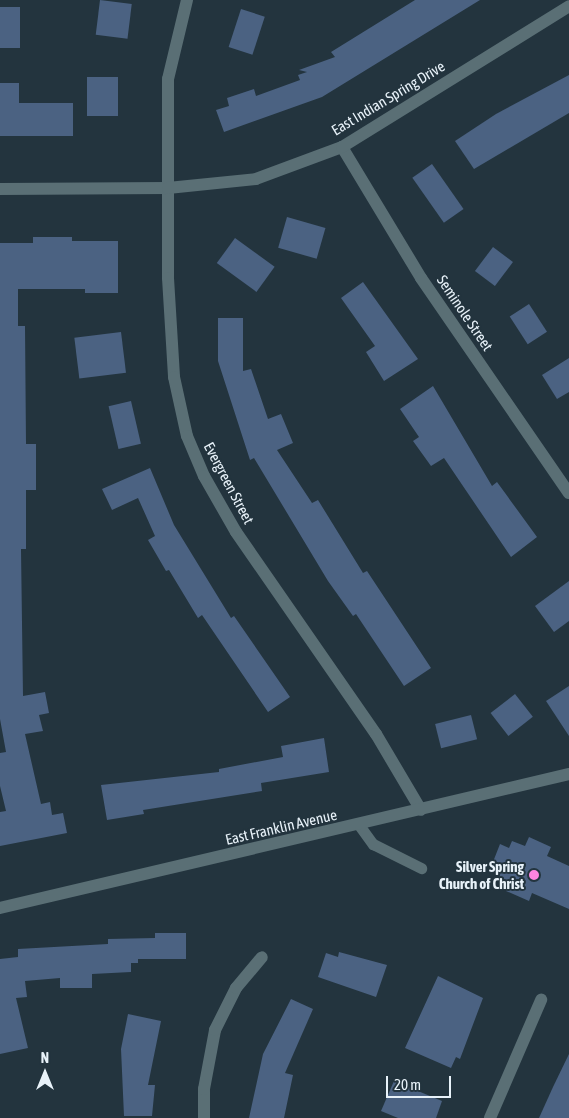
<!DOCTYPE html>
<html>
<head>
<meta charset="utf-8">
<style>
	body { margin:0 }
	#map { position:relative; width:569px; height:1118px; overflow:hidden; background:#23343e; font-family:"Asap Condensed",sans-serif }
	div>[style] { position:absolute }
	[style*='--x'] { left:calc(var(--x)*1px); top:calc(var(--y)*1px); width:calc(var(--w)*1px); rotate:calc(var(--a)*1deg) }
	.building>* { inset:0; background:#4b6282; transform-origin:0 0 }
	.service>* { height:11px; margin:-5.5px; padding:0 5.5px; transform-origin:5.5px; border-radius:5.5px; background:#5a6f75 }
	.minor>* { height:12px; margin:-6px; padding:0 6px; transform-origin:6px; border-radius:6px; background:#5a6f75 }
	.tertiary>* { height:12px; margin:-6px; padding:0 6px; transform-origin:6px; border-radius:6px; background:#5a6f75 }
	.dots>* { width:14px; height:14px; translate:-50% -50%; box-sizing:border-box; border:2px solid #23343e; border-radius:50% }
	span { translate:-50% -50%; white-space:nowrap; text-align:center; line-height:1.15; -webkit-text-stroke:4px #23343e; paint-order:stroke }
	.street-label { font-size:15px; color:#e8f2f9 }
	.poi-label { font-size:15px; color:#e8f2f9; font-weight:700 }
	.right { translate:-100% -50%; text-align:right }
	.north { position:absolute; left:20px; top:1048px; width:50px; height:50px; -webkit-text-stroke:4px #23343e; paint-order:stroke; rotate:0deg; font-size:14px; font-weight:700; line-height:20px; text-align:center; color:#e8f2f9 }
	.north::after { content:''; display:block; margin:auto; width:18px; height:22px; background:#e8f2f9; clip-path:polygon(50% 0,100% 100%,50% 72%,0 100%) }
	.scale { position:absolute; left:386px; top:1076px; width:65px; height:22px; box-sizing:border-box; border:2px solid #e8f2f9; border-top:0; padding-left:6px; font-size:15px; line-height:18px; white-space:nowrap; color:#e8f2f9; -webkit-text-stroke:4px #23343e; paint-order:stroke }
</style>
</head>
<body>
<div id="map">
	<div class="building">
		<i style="left:100px;top:0;width:32px;height:35px;rotate:7deg"></i>
		<i style="clip-path:polygon(415px 0,480px 0,322px 97px,224px 132px,216px 110px,229px 106px,227px 98px,254px 89px,256px 96px,300px 80px,298px 75px,307px 72px,299px 70px,335px 57px,331px 52px)"></i>
		<i style="left:0;top:7px;width:20px;height:41px"></i>
		<i style="left:241px;top:9px;width:25px;height:40px;rotate:18deg"></i>
		<i style="clip-path:polygon(569px 75px,569px 113px,474px 169px,455px 141px,496px 114px)"></i>
		<i style="left:87px;top:77px;width:31px;height:39px"></i>
		<i style="clip-path:polygon(0 83px,19px 83px,19px 103px,73px 103px,73px 136px,0 136px)"></i>
		<i style="left:432px;top:164px;width:55px;height:24px;rotate:55deg"></i>
		<i style="left:287px;top:217px;width:40px;height:32px;rotate:16deg"></i>
		<i style="clip-path:polygon(33px 237px,72px 237px,72px 241px,118px 241px,118px 293px,85px 293px,85px 289px,18px 289px,18px 326px,25px 326px,26px 444px,36px 444px,36px 490px,26px 490px,26px 549px,21px 549px,23px 696px,45px 692px,49px 713px,39px 715px,43px 731px,25px 734px,41px 804px,50px 802px,52px 815px,63px 813px,67px 833px,0 846px,0 812px,6px 811px,0 786px,0 753px,6px 752px,0 719px,0 243px,33px 243px)"></i>
		<i style="left:235px;top:238px;width:49px;height:31px;rotate:36deg"></i>
		<i style="left:493px;top:247px;width:25px;height:30px;rotate:37deg"></i>
		<i style="clip-path:polygon(363px 282px,418px 359px,384px 381px,366px 352px,375px 346px,341px 298px)"></i>
		<i style="left:529px;top:304px;width:33px;height:23px;rotate:57deg"></i>
		<i style="clip-path:polygon(218px 318px,243px 318px,243px 371px,251px 369px,268px 419px,281px 414px,293px 443px,277px 450px,312px 503px,318px 500px,363px 573px,367px 571px,431px 668px,404px 686px,356px 614px,353px 616px,328px 581px,254px 458px,250px 460px,218px 361px)"></i>
		<i style="left:121px;top:332px;width:41px;height:47px;rotate:83deg"></i>
		<i style="clip-path:polygon(569px 358px,569px 392px,557px 399px,542px 375px)"></i>
		<i style="clip-path:polygon(433px 386px,492px 486px,497px 482px,537px 537px,511px 557px,444px 458px,431px 466px,413px 441px,419px 437px,400px 409px)"></i>
		<i style="left:131px;top:401px;width:44px;height:23px;rotate:77deg"></i>
		<i style="clip-path:polygon(150px 468px,174px 525px,231px 618px,234px 616px,290px 697px,268px 712px,202px 615px,198px 618px,169px 570px,166px 571px,148px 540px,155px 536px,138px 498px,112px 510px,102px 489px)"></i>
		<i style="clip-path:polygon(569px 581px,569px 621px,554px 632px,535px 606px)"></i>
		<i style="clip-path:polygon(569px 686px,569px 736px,546px 701px)"></i>
		<i style="left:515px;top:694px;width:29px;height:31px;rotate:52deg"></i>
		<i style="left:471px;top:715px;width:25px;height:37px;rotate:76deg"></i>
		<i style="clip-path:polygon(324px 738px,329px 772px,261px 783px,262px 791px,143px 810px,144px 814px,107px 820px,101px 785px,219px 772px,219px 769px,283px 757px,281px 746px)"></i>
		<i style="clip-path:polygon(529px 837px,551px 847px,547px 856px,569px 866px,569px 909px,532px 893px,529px 901px,506px 891px,508px 884px,497px 879px,500px 871px,491px 867px,500px 844px,509px 848px,512px 841px,525px 846px)"></i>
		<i style="clip-path:polygon(155px 933px,186px 933px,186px 959px,138px 959px,138px 963px,131px 963px,131px 972px,92px 974px,92px 988px,60px 988px,60px 978px,25px 981px,27px 997px,16px 998px,28px 1048px,0 1054px,0 959px,18px 957px,18px 949px,108px 944px,108px 939px,155px 938px)"></i>
		<i style="clip-path:polygon(339px 952px,387px 965px,376px 997px,318px 977px,326px 953px,338px 957px)"></i>
		<i style="clip-path:polygon(438px 976px,483px 998px,460px 1059px,456px 1057px,451px 1068px,405px 1048px)"></i>
		<i style="clip-path:polygon(291px 999px,313px 1009px,285px 1073px,293px 1075px,284px 1118px,249px 1118px,263px 1054px)"></i>
		<i style="clip-path:polygon(128px 1014px,161px 1021px,148px 1085px,155px 1085px,152px 1116px,124px 1116px,121px 1049px)"></i>
		<i style="clip-path:polygon(569px 1054px,569px 1118px,539px 1118px,553px 1087px)"></i>
		<i style="clip-path:polygon(394px 1081px,442px 1101px,436px 1118px,398px 1118px,381px 1111px)"></i>
	</div>
	<div class="service">
		<i style="--x:359;--y:825;--w:24;--a:54"></i>
		<i style="--x:373;--y:844;--w:54;--a:26.6"></i>
	</div>
	<div class="minor">
		<i style="--x:187;--y:0;--w:81;--a:103.5"></i>
		<i style="--x:168;--y:79;--w:199;--a:90"></i>
		<i style="--x:168;--y:278;--w:99;--a:86.5"></i>
		<i style="--x:174;--y:377;--w:60;--a:77.6"></i>
		<i style="--x:187;--y:436;--w:43;--a:67"></i>
		<i style="--x:204;--y:476;--w:64;--a:60.3"></i>
		<i style="--x:236;--y:532;--w:246;--a:55.3"></i>
		<i style="--x:376;--y:734;--w:88;--a:59.4"></i>
		<i style="--x:342;--y:147;--w:153;--a:58.9"></i>
		<i style="--x:421;--y:278;--w:261;--a:55.5"></i>
		<i style="--x:0;--y:189;--w:168;--a:-0.3"></i>
		<i style="--x:168;--y:188;--w:88;--a:-5.8"></i>
		<i style="--x:256;--y:179;--w:92;--a:-20.4"></i>
		<i style="--x:342;--y:147;--w:267;--a:-31.8"></i>
		<i style="--x:204;--y:1118;--w:29;--a:-90"></i>
		<i style="--x:204;--y:1089;--w:60;--a:-79.4"></i>
		<i style="--x:215;--y:1030;--w:47;--a:-63.4"></i>
		<i style="--x:236;--y:988;--w:40;--a:-50"></i>
		<i style="--x:490;--y:1118;--w:129;--a:-66.6"></i>
	</div>
	<div class="tertiary">
		<i style="--x:0;--y:908;--w:585;--a:-13.25"></i>
	</div>
	<div class="dots">
		<i style="left:534px;top:875px;background:#fe85e0"></i>
	</div>
	<div class="street-label">
		<span style="left:388px;top:98px;rotate:-31deg">East Indian Spring Drive</span>
		<span style="left:465px;top:313px;rotate:56deg">Seminole Street</span>
		<span style="left:229px;top:483px;rotate:62deg">Evergreen Street</span>
		<span style="left:281px;top:827px;rotate:-13deg">East Franklin Avenue</span>
	</div>
	<div class="poi-label">
		<span class="right" style="left:524px;top:875px">Silver Spring<br>Church of Christ</span>
	</div>
	<div class="north">N</div>
	<div class="scale">20 m</div>
</div>
</body>
</html>
